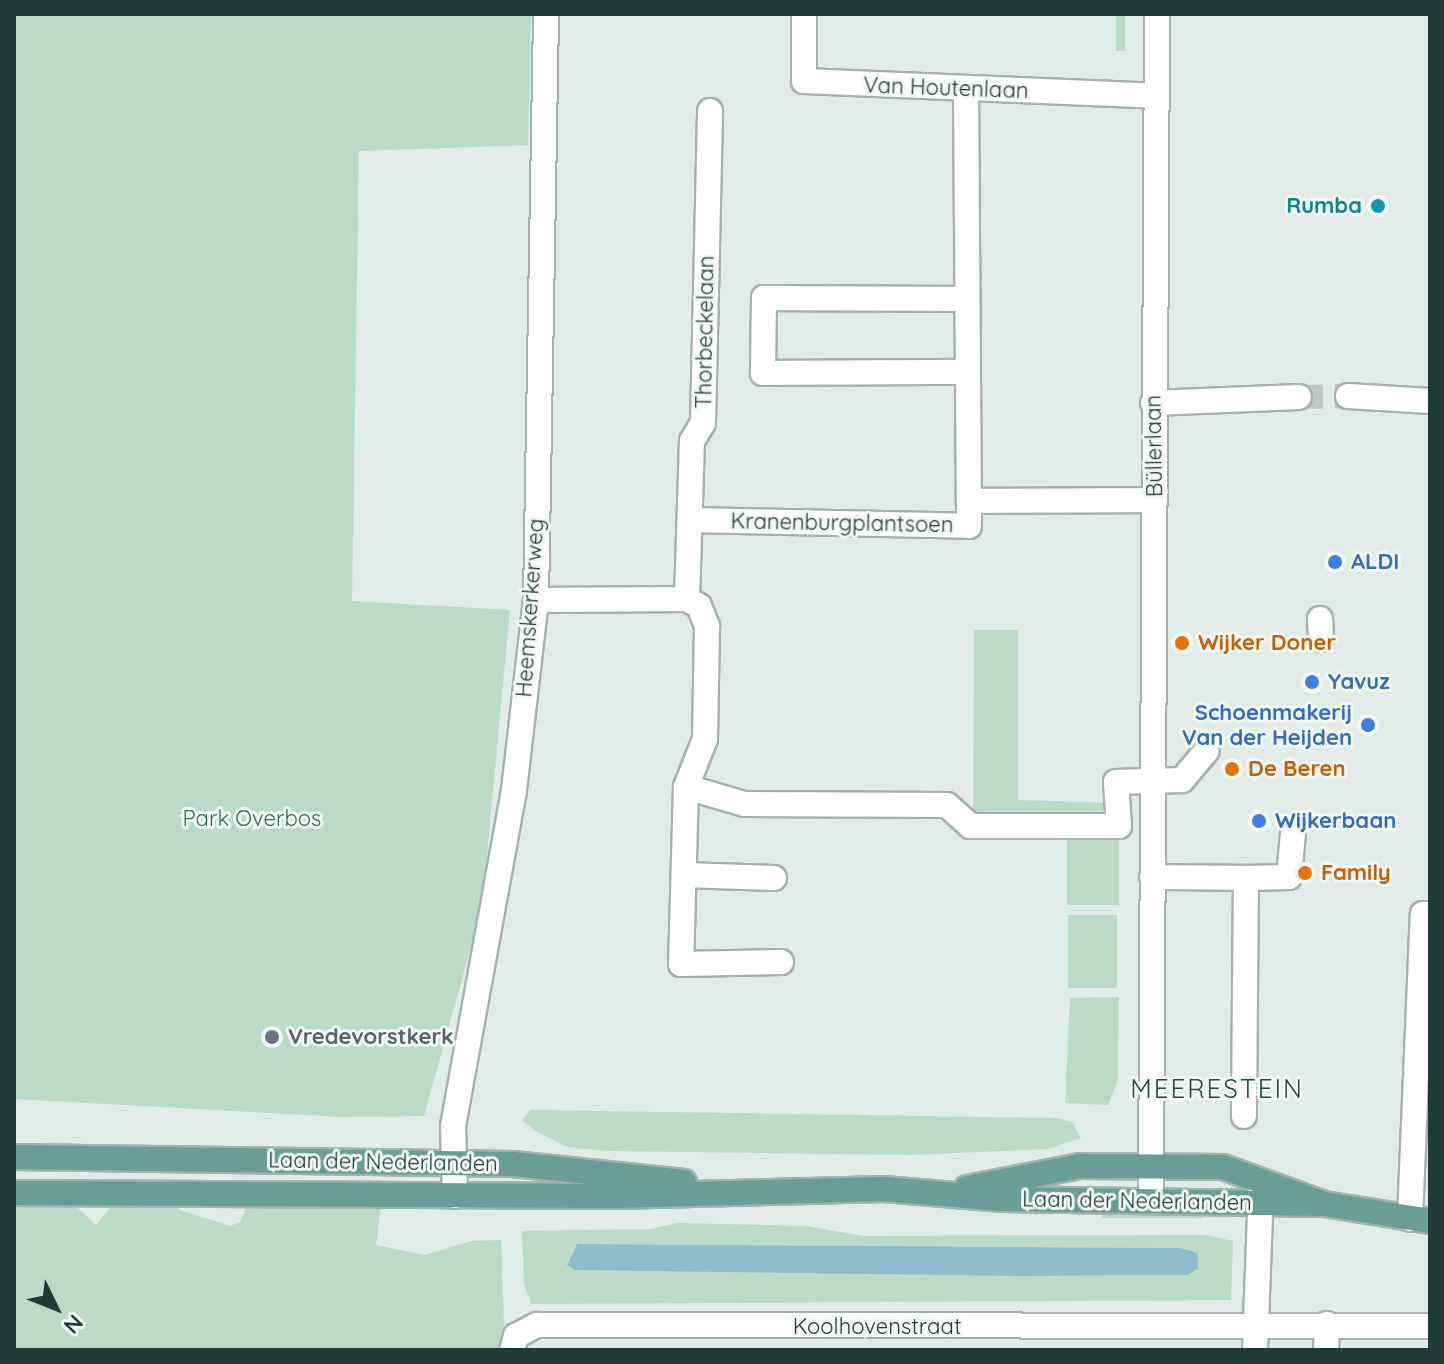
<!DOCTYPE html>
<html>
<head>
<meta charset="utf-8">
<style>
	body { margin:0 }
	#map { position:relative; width:1444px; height:1364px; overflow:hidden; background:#e1ebe7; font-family:Quicksand,sans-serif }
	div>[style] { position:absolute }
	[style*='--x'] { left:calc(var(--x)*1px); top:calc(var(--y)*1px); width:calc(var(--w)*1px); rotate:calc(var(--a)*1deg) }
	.green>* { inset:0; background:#bbdbc7; transform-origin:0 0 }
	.water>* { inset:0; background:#8cbccd }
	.minor-tunnel>* { height:24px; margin-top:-12px; transform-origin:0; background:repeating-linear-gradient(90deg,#bbc8c4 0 24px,transparent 0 36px) }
	.roads { filter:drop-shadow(2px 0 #a4b2ae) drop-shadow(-2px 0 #a4b2ae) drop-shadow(0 2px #a4b2ae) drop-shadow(0 -2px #a4b2ae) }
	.minor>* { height:24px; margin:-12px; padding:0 12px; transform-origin:12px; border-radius:12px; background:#fff }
	.major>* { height:24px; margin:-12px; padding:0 12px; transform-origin:12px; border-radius:12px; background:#689e95 }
	.dots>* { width:22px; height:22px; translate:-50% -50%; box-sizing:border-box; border:4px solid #f1f7f5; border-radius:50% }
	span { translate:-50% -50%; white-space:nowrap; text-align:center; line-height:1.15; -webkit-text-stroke:6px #f1f7f5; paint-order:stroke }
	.street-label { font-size:22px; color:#223a36 }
	.culture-label { font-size:22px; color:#0d838f; font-weight:700 }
	.right { translate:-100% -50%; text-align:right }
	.shop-label { font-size:22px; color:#366cbe; font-weight:700 }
	.left { translate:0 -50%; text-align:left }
	.food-label { font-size:22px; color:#c56008; font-weight:700 }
	.park-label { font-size:22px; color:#2f6e4e }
	.worship-label { font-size:22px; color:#5b616d; font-weight:700 }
	.quarter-label { font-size:26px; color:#204b45; letter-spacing:2px }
	.frame { position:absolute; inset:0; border:16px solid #223a36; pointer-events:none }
	.north { position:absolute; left:16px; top:1268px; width:80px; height:80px; -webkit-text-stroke:6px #f1f7f5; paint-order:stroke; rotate:133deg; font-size:22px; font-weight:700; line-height:32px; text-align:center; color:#223a36 }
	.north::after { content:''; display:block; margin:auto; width:28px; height:36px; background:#223a36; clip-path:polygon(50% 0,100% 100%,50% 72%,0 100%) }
</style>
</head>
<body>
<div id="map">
	<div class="green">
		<i style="clip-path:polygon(14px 14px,531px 14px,528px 145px,359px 151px,352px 601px,510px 610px,482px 907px,424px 1116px,341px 1117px,14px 1099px)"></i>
		<i style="left:1116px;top:14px;width:9px;height:37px"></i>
		<i style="clip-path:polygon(974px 630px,1018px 630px,1018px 800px,1112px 803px,1113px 819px,973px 819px)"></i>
		<i style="left:1067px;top:835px;width:52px;height:70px"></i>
		<i style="left:1068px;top:915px;width:49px;height:73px"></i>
		<i style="clip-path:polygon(1119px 997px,1118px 1080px,1108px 1105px,1065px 1103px,1070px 998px)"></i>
		<i style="clip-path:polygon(530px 1110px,1057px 1118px,1072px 1122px,1081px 1138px,1048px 1149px,910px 1155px,608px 1151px,567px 1147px,537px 1132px,522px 1120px)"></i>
		<i style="clip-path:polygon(118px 1198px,162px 1198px,180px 1210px,230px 1226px,240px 1222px,248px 1204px,381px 1205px,376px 1245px,425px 1255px,471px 1241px,501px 1240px,505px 1350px,14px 1350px,14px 1206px,53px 1201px,78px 1208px,96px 1225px)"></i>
		<i style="left:1102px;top:1209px;width:101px;height:9px"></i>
		<i style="clip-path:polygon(evenodd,676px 1223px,806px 1226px,864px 1236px,1205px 1235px,1233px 1241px,1231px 1300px,531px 1304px,524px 1284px,522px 1231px,652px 1229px,676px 1223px,577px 1244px,1178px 1248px,1198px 1269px,1187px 1275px,1025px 1276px,567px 1264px,577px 1244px)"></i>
	</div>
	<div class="water">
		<i style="clip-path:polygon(577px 1244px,1179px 1248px,1198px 1253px,1198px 1269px,1187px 1275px,1025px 1276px,575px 1270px,567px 1265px)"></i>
	</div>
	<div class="minor-tunnel">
		<i style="--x:1299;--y:397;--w:49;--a:-1.2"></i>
	</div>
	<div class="roads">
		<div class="minor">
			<i style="--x:804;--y:14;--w:67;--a:90"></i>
			<i style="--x:804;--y:81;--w:352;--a:2.4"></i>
			<i style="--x:966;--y:89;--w:412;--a:89.6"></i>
			<i style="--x:969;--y:501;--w:186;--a:-0.3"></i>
			<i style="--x:964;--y:299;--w:200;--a:-179.7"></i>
			<i style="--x:764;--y:298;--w:75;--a:90.8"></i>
			<i style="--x:763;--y:373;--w:203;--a:-0.3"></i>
			<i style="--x:1348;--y:396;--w:82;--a:3.5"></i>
			<i style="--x:1153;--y:403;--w:146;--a:-2.4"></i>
			<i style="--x:690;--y:520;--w:279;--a:1.2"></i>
			<i style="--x:969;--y:526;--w:25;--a:-90"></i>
			<i style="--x:687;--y:599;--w:158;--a:-88.2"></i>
			<i style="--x:692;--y:441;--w:21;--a:-59"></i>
			<i style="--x:703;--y:423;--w:312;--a:-88.7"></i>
			<i style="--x:536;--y:600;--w:151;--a:-0.4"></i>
			<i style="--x:687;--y:599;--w:14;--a:30"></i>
			<i style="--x:699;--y:606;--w:22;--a:68"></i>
			<i style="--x:707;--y:626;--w:113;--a:91"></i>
			<i style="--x:705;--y:739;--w:52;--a:111.6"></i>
			<i style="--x:686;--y:787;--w:177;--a:91.6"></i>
			<i style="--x:681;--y:964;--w:100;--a:-1.1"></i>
			<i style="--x:1320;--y:619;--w:20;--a:87"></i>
			<i style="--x:686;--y:787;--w:61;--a:16.1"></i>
			<i style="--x:745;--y:804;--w:202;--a:0.3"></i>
			<i style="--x:947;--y:805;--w:31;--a:42"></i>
			<i style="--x:970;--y:826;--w:149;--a:0"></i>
			<i style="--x:1119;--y:826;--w:44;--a:-93.9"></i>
			<i style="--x:1116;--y:782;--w:66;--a:-1.7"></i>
			<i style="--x:1182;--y:780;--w:38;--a:-50"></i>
			<i style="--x:684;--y:875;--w:90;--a:1.9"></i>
			<i style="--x:1152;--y:877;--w:94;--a:0.6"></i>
			<i style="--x:1246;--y:878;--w:238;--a:90.5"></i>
			<i style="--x:1246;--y:878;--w:43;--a:-1.3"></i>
			<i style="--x:1289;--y:877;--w:44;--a:-84.8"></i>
			<i style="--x:455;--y:1196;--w:70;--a:-91.6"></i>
			<i style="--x:453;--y:1126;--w:341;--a:-79.7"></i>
			<i style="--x:514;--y:790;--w:191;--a:-83.4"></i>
			<i style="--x:536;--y:600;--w:586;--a:-89.02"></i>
			<i style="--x:1151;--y:1201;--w:1187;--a:-89.71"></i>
			<i style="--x:1410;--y:1219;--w:305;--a:-87.6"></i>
			<i style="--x:1423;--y:914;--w:7;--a:0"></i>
			<i style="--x:512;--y:1350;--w:15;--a:-74"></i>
			<i style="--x:516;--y:1336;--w:24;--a:-28"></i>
			<i style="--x:537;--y:1325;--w:893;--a:0.06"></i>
			<i style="--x:1255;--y:1350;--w:166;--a:-87.9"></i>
			<i style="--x:1326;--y:1350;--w:26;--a:-88"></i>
		</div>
		<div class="major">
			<i style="--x:14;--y:1157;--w:499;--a:0.8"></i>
			<i style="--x:513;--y:1164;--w:172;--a:6"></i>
			<i style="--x:967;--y:1188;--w:115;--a:-11"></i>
			<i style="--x:1080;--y:1166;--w:143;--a:0.4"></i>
			<i style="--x:1223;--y:1167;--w:108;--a:20.1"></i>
			<i style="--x:1324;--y:1204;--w:107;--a:9.1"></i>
			<i style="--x:14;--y:1193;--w:603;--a:0.29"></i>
			<i style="--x:617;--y:1196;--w:267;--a:-1.5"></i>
			<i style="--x:884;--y:1189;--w:119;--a:4.8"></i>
			<i style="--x:1003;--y:1199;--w:321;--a:0.9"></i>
		</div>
	</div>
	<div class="dots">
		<i style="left:1378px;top:206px;background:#0f9aa8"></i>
		<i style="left:1335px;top:562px;background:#3f7fe0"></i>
		<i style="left:1182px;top:643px;background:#e8710a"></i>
		<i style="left:1312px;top:682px;background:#3f7fe0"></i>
		<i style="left:1368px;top:725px;background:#3f7fe0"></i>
		<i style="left:1232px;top:769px;background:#e8710a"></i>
		<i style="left:1259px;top:821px;background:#3f7fe0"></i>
		<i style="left:1305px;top:873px;background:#e8710a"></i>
		<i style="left:272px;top:1037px;background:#6b7280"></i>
	</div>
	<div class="street-label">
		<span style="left:946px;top:88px;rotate:2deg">Van Houtenlaan</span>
		<span style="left:705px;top:332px;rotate:-89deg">Thorbeckelaan</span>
		<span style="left:1154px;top:446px;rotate:-91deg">Büllerlaan</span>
		<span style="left:842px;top:523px;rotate:1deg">Kranenburgplantsoen</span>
		<span style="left:530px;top:608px;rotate:-86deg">Heemskerkerweg</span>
		<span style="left:383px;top:1162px;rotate:1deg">Laan der Nederlanden</span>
		<span style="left:1137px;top:1201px;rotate:1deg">Laan der Nederlanden</span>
		<span style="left:877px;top:1327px">Koolhovenstraat</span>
	</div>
	<div class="culture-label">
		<span class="right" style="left:1362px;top:206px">Rumba</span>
	</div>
	<div class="shop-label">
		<span class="left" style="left:1351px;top:562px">ALDI</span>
		<span class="left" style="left:1328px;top:682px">Yavuz</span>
		<span class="right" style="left:1352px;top:725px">Schoenmakerij<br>Van der Heijden</span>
		<span class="left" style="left:1275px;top:821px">Wijkerbaan</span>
	</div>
	<div class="food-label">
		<span class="left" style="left:1198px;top:643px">Wijker Doner</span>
		<span class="left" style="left:1248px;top:769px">De Beren</span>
		<span class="left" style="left:1321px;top:873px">Family</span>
	</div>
	<div class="park-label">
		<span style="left:252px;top:819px">Park Overbos</span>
	</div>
	<div class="worship-label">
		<span class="left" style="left:288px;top:1037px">Vredevorstkerk</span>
	</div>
	<div class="quarter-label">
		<span style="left:1217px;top:1089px">MEERESTEIN</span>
	</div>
	<div class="frame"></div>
	<div class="north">N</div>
</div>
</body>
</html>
